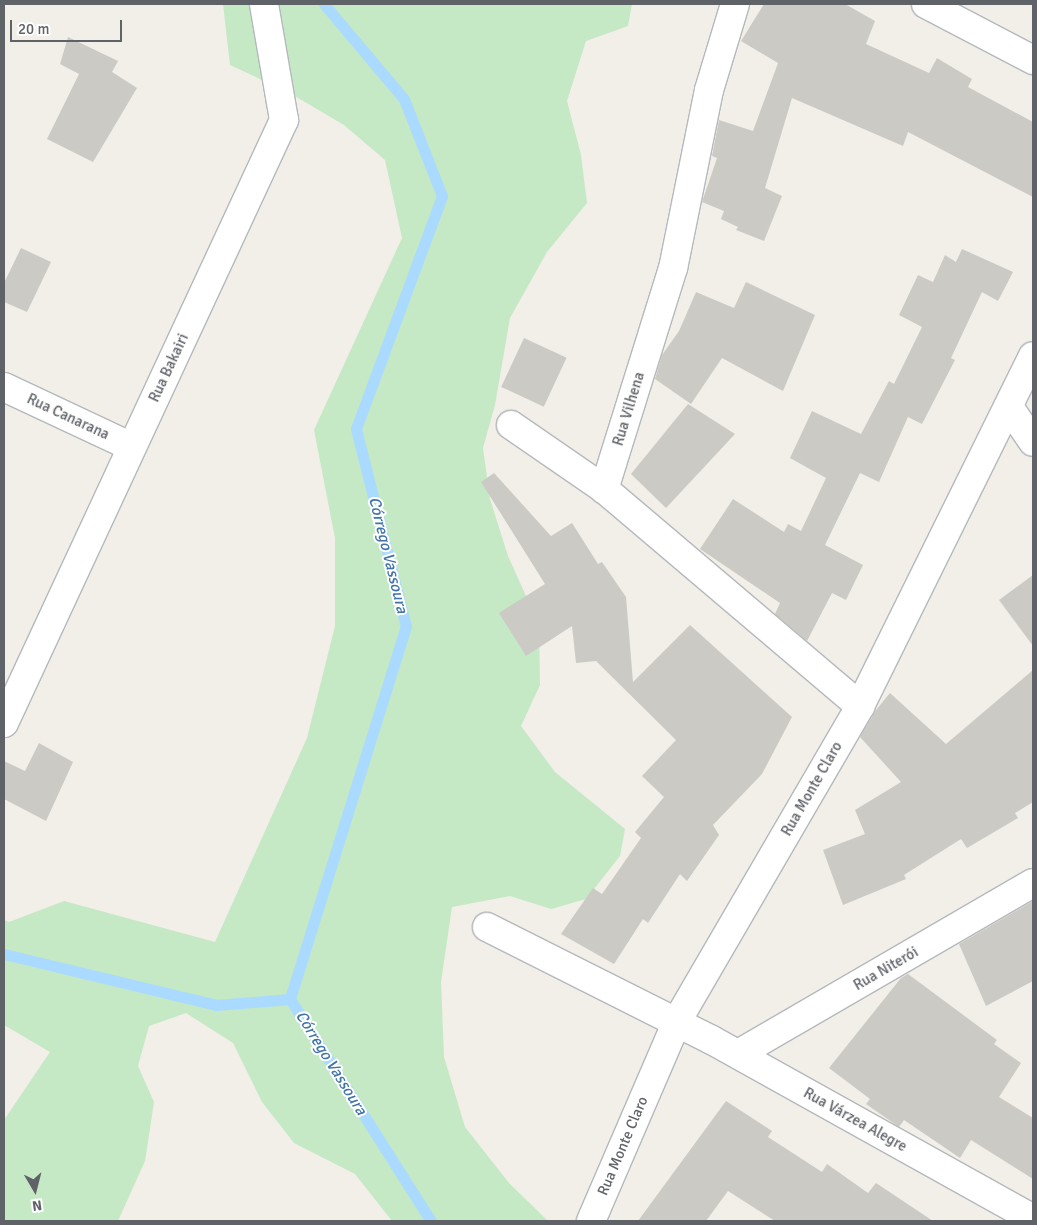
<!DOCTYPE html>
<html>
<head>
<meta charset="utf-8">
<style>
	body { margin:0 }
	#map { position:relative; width:1037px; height:1225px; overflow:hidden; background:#f1efe8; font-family:Signika,sans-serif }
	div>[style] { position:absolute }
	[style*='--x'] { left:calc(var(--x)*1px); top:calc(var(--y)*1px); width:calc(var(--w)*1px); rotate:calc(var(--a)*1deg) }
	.green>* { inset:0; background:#c5e8c5 }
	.stream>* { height:11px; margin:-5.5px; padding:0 5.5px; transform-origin:5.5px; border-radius:5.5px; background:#aadaff }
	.building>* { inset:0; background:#cccac5; transform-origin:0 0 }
	.roads { filter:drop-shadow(1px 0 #b5b8bc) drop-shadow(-1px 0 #b5b8bc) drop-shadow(0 1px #b5b8bc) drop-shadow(0 -1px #b5b8bc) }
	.street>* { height:28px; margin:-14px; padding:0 14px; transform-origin:14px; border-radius:14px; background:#fff }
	span { translate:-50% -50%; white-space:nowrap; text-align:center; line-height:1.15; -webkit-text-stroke:4px #fff; paint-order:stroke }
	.street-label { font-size:15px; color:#5f6368 }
	.water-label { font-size:16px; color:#4174aa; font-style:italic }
	.frame { position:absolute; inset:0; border:5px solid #5f6368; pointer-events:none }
	.north { position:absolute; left:10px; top:1165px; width:50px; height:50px; -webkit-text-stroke:4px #fff; paint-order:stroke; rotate:172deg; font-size:14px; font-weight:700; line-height:20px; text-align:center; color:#5f6368 }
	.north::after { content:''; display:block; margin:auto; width:18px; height:22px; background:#5f6368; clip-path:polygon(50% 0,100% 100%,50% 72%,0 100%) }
	.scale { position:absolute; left:10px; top:20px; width:112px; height:22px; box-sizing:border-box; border:2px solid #5f6368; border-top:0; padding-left:6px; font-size:15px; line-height:18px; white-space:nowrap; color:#5f6368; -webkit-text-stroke:4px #fff; paint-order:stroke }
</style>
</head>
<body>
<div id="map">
	<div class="green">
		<i style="clip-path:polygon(223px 4px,632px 4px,628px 26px,586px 41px,567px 101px,581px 155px,587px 203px,547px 252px,510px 318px,495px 405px,483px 448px,490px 499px,508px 556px,539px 625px,540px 685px,521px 726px,555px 772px,625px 829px,620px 856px,586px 899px,551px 909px,510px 896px,452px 907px,441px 982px,444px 1057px,465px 1127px,509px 1183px,548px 1221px,392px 1221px,355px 1174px,294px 1143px,262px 1102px,233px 1043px,186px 1013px,149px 1026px,138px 1066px,154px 1102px,145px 1161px,118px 1221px,4px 1221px,4px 1120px,50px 1052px,4px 1025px,4px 920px,9px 922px,64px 901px,215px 942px,307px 738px,335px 626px,335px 538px,314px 430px,402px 238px,385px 160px,344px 125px,288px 92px,230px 65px)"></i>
	</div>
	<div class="stream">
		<i style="--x:324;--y:4;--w:124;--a:49.9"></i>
		<i style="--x:404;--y:99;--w:104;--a:68.6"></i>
		<i style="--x:442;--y:196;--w:248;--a:110.3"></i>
		<i style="--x:356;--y:429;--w:203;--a:75.8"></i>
		<i style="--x:406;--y:626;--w:391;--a:107.3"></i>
		<i style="--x:290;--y:999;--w:263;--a:57.6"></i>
		<i style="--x:4;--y:954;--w:218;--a:13.5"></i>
		<i style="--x:216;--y:1005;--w:74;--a:-4.6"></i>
	</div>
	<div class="building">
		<i style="clip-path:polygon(764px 4px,845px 4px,875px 21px,866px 44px,929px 73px,937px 58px,972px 79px,968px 87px,1033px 122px,1033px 197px,908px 132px,903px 146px,792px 98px,765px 188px,782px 196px,764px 241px,736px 230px,738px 227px,721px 219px,724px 211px,702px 202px,717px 158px,712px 156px,719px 120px,753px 131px,778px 63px,741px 41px)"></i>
		<i style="clip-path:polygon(68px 37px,118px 61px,112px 72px,137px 88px,93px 162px,47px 139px,79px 74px,60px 64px)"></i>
		<i style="clip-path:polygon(21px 248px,51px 262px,27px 312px,4px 302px,4px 283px)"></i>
		<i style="clip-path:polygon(962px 249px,1013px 272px,998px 301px,982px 292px,951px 358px,955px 360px,922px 424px,908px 417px,879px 482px,860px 473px,825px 545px,863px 565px,846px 600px,832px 593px,807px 641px,775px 614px,780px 603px,700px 549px,733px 499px,784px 532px,788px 524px,801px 531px,826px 478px,790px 458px,812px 411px,861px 434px,889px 381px,894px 384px,922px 327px,899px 315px,918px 275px,933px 282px,945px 255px,956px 262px)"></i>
		<i style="clip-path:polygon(746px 282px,815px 315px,783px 391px,722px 358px,691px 404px,655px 379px,662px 355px,679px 331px,696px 292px,734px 308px)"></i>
		<i style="left:524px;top:338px;width:47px;height:54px;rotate:25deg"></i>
		<i style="clip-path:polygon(688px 404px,735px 434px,666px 508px,631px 474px)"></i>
		<i style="clip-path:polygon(494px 473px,551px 536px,572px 523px,598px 564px,602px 562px,626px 597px,633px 682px,690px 625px,792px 717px,762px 774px,713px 825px,719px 835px,687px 881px,680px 874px,648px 923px,643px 919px,614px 964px,561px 934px,593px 888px,602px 894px,641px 838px,635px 832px,664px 797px,642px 776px,676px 740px,596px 661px,576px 663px,572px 626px,526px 656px,499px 613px,545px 584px,481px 482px)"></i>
		<i style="clip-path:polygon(1033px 575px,1033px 646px,999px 600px)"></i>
		<i style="clip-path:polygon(1033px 670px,1033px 802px,1015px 813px,1018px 818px,967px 848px,961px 839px,904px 875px,906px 879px,843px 905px,823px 850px,865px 834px,855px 810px,901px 782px,860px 737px,876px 710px,890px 693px,946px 744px)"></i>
		<i style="clip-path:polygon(39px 743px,73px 762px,46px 821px,4px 799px,4px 761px,25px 771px)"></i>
		<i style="clip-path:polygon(1033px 901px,1033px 981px,986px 1006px,959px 944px)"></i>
		<i style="clip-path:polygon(908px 974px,997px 1040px,994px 1044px,1021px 1063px,999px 1097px,1033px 1118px,1033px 1179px,971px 1140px,960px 1158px,904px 1120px,899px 1127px,866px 1104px,870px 1099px,829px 1068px,901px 978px)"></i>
		<i style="clip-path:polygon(726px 1101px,772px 1131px,768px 1137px,822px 1172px,827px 1164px,868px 1193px,876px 1183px,933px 1221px,775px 1221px,728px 1191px,706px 1221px,638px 1221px)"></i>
	</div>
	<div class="roads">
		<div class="street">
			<i style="--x:735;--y:4;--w:90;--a:106.8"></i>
			<i style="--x:709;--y:90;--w:182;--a:101.4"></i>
			<i style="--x:673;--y:268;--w:232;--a:107.3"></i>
			<i style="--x:604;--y:489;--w:336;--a:40.3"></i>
			<i style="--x:926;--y:4;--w:121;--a:27.6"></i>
			<i style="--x:4;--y:387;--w:141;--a:25.1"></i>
			<i style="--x:1009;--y:407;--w:42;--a:55.6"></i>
			<i style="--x:511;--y:425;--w:113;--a:34.5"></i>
			<i style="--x:4;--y:723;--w:665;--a:-65.09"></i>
			<i style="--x:284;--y:120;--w:118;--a:-99.8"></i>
			<i style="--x:487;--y:927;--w:250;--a:26.7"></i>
			<i style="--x:710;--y:1039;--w:370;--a:29.1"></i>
			<i style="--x:738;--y:1054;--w:341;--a:-30.1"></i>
			<i style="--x:591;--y:1221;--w:218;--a:-66.7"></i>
			<i style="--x:677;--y:1021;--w:364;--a:-59.8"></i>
			<i style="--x:860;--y:706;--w:390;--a:-63.7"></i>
		</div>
	</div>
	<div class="street-label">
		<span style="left:169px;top:368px;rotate:-65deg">Rua Bakairi</span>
		<span style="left:629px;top:409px;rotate:-73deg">Rua Vilhena</span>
		<span style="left:68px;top:417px;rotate:25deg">Rua Canarana</span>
		<span style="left:812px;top:789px;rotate:-60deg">Rua Monte Claro</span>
		<span style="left:886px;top:969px;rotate:-30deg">Rua Niterói</span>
		<span style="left:855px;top:1120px;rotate:29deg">Rua Várzea Alegre</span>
		<span style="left:623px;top:1146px;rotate:-67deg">Rua Monte Claro</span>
	</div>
	<div class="water-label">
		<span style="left:388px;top:555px;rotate:76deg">Córrego Vassoura</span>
		<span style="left:331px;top:1063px;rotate:58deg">Córrego Vassoura</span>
	</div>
	<div class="frame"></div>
	<div class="north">N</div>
	<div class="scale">20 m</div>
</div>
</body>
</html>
